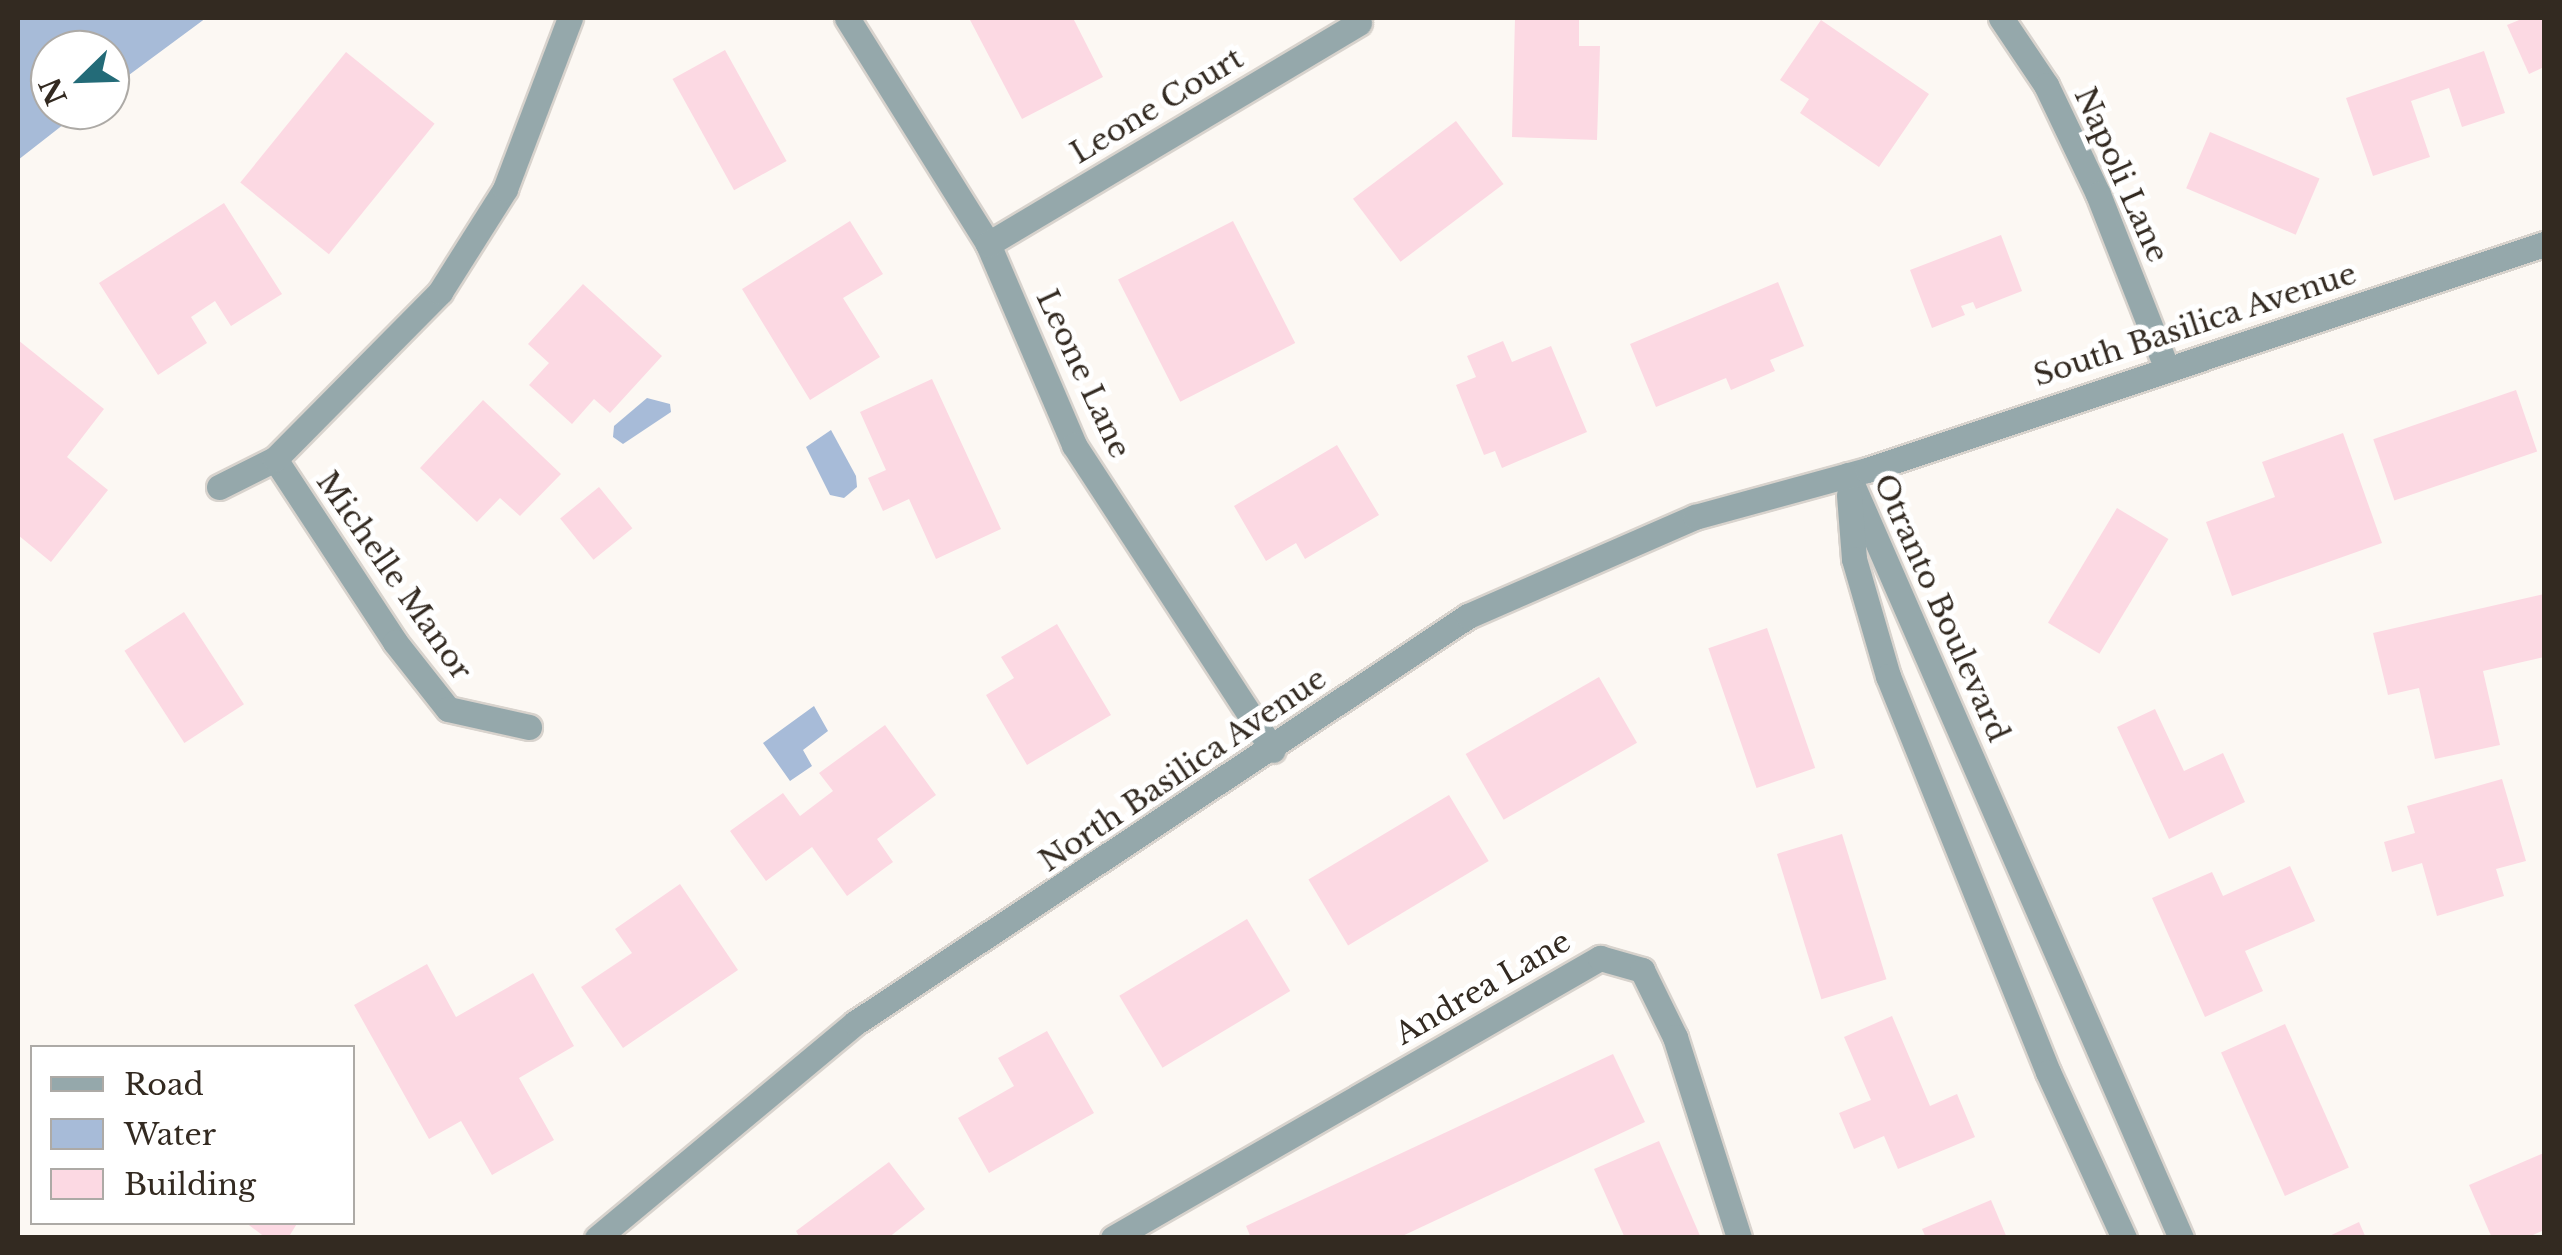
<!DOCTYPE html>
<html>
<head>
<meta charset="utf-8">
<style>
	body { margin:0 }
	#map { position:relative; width:2562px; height:1255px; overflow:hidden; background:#fcf8f3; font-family:"Libre Baskerville",serif }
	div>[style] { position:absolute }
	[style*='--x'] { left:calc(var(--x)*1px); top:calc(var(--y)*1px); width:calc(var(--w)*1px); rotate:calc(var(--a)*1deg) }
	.water>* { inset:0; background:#a7bbd8 }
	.building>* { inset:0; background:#fcd9e3; transform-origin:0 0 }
	.roads { filter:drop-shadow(2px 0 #d8d3cd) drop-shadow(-2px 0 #d8d3cd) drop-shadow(0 2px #d8d3cd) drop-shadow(0 -2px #d8d3cd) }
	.minor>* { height:25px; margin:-12.5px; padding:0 12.5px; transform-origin:12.5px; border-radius:12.5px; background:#95a8ab }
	span { translate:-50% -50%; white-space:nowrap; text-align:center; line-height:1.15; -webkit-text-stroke:10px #fff; paint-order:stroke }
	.street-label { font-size:30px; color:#332a21 }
	.frame { position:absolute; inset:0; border:20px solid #332a21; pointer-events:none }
	.legend { position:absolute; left:30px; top:1045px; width:325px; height:180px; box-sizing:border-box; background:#fff; border:2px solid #adaaa6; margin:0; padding:12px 18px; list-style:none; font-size:30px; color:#332a21 }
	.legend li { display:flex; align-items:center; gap:20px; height:50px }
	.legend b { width:50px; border:2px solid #adaaa6 }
	.north { position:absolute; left:30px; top:30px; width:100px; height:100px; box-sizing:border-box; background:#fff; border:2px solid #adaaa6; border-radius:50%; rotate:247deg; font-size:28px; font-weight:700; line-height:40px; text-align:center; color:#332a21 }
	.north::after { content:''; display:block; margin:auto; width:35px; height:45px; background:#236b78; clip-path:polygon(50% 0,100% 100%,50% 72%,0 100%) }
</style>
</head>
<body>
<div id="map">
	<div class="water">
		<i style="clip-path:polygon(18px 18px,206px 18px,110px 89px,110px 50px,50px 50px,50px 110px,82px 110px,18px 160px)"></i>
		<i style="clip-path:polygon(647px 398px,670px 404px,671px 412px,623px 444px,613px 437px,614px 426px)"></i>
		<i style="clip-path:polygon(831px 430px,856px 476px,857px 487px,844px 498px,830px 495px,806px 447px)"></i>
		<i style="clip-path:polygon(814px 706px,828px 731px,803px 750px,812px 766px,790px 781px,763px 743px)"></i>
	</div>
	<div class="building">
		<i style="clip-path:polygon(969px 18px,1073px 18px,1103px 77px,1022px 119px)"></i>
		<i style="clip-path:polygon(1515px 18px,1579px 18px,1579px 46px,1600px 46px,1597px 140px,1512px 137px)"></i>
		<i style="clip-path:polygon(2524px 18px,2544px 18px,2544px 67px,2529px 74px,2507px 25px)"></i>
		<i style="clip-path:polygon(1821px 20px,1929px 94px,1879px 167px,1800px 113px,1809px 99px,1780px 80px)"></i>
		<i style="left:725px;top:50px;width:127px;height:60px;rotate:61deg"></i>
		<i style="clip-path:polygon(2484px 51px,2505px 113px,2462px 127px,2449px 88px,2411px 101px,2430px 157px,2373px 176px,2346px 98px)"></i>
		<i style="left:346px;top:52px;width:114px;height:168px;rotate:39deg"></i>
		<i style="left:1456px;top:121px;width:79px;height:129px;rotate:53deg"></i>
		<i style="left:2210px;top:132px;width:119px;height:61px;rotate:23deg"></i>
		<i style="clip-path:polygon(224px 203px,282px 294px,231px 326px,215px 301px,191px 317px,207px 343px,158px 375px,99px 283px)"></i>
		<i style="clip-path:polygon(850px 221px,883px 274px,843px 298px,880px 357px,810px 400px,742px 289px)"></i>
		<i style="left:1233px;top:221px;width:137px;height:129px;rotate:63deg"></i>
		<i style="clip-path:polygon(2001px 235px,2022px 291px,1976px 309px,1973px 302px,1961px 306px,1965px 315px,1932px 328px,1910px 270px)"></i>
		<i style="clip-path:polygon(1778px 282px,1804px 346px,1770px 360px,1775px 371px,1731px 390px,1726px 378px,1656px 407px,1630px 344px)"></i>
		<i style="clip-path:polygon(583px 284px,662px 356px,610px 413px,594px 399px,572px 424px,529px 385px,549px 363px,528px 344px)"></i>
		<i style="clip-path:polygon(18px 340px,104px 409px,67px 457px,108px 490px,51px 562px,18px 535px)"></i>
		<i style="clip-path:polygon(1503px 341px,1512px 362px,1551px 346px,1587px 432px,1502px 468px,1495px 451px,1484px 455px,1456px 385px,1476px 377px,1467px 356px)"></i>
		<i style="clip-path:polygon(932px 379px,1001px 529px,936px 559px,909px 499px,883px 511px,868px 478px,886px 470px,860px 412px)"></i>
		<i style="left:2516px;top:390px;width:65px;height:151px;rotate:71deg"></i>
		<i style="clip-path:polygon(483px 400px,561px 474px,520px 516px,500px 498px,477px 522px,420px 468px)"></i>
		<i style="clip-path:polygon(2343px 433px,2382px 543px,2232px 596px,2206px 522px,2275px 497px,2262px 462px)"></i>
		<i style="clip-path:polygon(1337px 445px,1379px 515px,1305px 559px,1296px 543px,1266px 561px,1234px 506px)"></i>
		<i style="left:599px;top:487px;width:53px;height:50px;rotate:51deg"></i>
		<i style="left:2117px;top:508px;width:60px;height:134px;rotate:31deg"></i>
		<i style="clip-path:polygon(2544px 594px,2544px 657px,2483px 671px,2500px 745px,2435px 759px,2419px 688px,2388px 695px,2373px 633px)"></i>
		<i style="left:184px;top:612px;width:110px;height:71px;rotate:57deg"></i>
		<i style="clip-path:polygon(1057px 624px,1111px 715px,1027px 765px,986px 695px,1014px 678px,1001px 657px)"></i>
		<i style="left:1767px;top:628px;width:148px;height:62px;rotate:71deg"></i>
		<i style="left:1599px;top:677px;width:76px;height:154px;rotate:60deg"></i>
		<i style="clip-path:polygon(2155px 709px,2184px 771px,2223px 753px,2245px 802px,2169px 839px,2117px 727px)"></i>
		<i style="clip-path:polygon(885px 725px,936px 795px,877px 839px,893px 862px,847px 896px,812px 847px,766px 881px,730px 831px,783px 793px,800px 816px,833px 791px,819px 773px)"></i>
		<i style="clip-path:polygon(2502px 779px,2526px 861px,2496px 869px,2504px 896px,2437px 916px,2422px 863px,2392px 872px,2384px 842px,2415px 833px,2407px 806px)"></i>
		<i style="left:1449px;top:795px;width:77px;height:164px;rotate:59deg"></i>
		<i style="left:1842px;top:834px;width:152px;height:68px;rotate:73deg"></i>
		<i style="clip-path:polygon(2290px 866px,2315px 921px,2245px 951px,2263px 991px,2205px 1017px,2152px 898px,2212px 872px,2223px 896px)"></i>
		<i style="clip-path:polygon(680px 884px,738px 970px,623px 1048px,581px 987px,632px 953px,615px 929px)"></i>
		<i style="left:1247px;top:919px;width:84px;height:149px;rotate:59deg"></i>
		<i style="clip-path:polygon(427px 964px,456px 1017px,533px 973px,574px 1046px,519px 1078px,554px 1140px,492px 1175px,461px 1121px,429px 1139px,354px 1005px)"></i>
		<i style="clip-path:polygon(1892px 1016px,1930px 1106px,1957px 1094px,1975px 1137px,1898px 1169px,1884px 1136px,1854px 1149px,1839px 1113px,1871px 1100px,1844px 1037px)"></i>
		<i style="left:2285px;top:1024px;width:157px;height:70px;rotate:66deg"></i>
		<i style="clip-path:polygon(1047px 1031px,1094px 1113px,989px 1173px,958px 1118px,1014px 1086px,998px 1058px)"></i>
		<i style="clip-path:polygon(1613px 1054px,1645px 1122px,1398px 1238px,1251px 1238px,1246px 1226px)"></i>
		<i style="clip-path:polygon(1659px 1141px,1701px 1238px,1625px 1238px,1594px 1169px)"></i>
		<i style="clip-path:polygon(2544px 1153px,2544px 1230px,2526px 1238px,2492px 1238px,2469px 1185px)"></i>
		<i style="clip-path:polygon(889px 1162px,925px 1209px,888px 1238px,800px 1238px,796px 1231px)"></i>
		<i style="clip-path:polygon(1991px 1200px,2007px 1238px,1926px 1238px,1922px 1229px)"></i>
		<i style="clip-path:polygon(245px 1222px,298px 1222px,288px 1238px,266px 1238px)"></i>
		<i style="clip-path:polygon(2359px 1222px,2366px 1238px,2325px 1238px)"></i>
	</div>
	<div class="roads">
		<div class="minor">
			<i style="--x:847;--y:18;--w:266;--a:58"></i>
			<i style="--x:988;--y:244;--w:219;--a:66.8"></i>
			<i style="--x:1074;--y:445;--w:364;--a:56.9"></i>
			<i style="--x:2001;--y:18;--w:81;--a:56.1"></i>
			<i style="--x:2046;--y:85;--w:121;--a:64.5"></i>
			<i style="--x:2098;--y:194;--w:186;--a:68.5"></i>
			<i style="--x:988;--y:244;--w:432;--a:-30.8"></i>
			<i style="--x:275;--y:459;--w:219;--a:56.7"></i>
			<i style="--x:395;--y:642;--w:85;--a:51.7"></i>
			<i style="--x:448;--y:709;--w:83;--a:12.5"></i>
			<i style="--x:1848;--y:475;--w:833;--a:66.42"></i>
			<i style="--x:219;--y:487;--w:63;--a:-26.6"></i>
			<i style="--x:275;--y:459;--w:235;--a:-45.3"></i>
			<i style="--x:440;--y:292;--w:122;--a:-57.7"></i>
			<i style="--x:505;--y:189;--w:183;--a:-69.2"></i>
			<i style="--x:1849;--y:495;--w:64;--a:85.5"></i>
			<i style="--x:1854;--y:559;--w:122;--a:73.8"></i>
			<i style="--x:1888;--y:676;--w:427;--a:68"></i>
			<i style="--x:2048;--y:1072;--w:183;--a:65.4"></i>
			<i style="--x:597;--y:1238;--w:336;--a:-39.8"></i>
			<i style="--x:855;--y:1023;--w:736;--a:-33.58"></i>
			<i style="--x:1468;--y:616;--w:248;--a:-23.6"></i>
			<i style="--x:1695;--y:517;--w:178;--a:-15.3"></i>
			<i style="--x:1867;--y:470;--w:714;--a:-18.46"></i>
			<i style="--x:1113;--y:1238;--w:562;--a:-29.9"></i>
			<i style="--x:1600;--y:958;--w:44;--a:15.9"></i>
			<i style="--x:1642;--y:970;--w:75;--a:63.8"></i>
			<i style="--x:1675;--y:1037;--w:211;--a:72.3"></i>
		</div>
	</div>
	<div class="street-label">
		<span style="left:1157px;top:106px;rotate:-31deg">Leone Court</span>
		<span style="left:2121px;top:175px;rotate:66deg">Napoli Lane</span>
		<span style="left:2195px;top:325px;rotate:-18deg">South Basilica Avenue</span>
		<span style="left:1083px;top:374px;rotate:65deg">Leone Lane</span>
		<span style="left:394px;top:576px;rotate:55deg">Michelle Manor</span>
		<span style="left:1941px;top:608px;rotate:66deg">Otranto Boulevard</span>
		<span style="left:1183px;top:770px;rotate:-34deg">North Basilica Avenue</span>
		<span style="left:1483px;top:988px;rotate:-30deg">Andrea Lane</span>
	</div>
	<div class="frame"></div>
	<ul class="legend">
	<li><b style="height:12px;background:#95a8ab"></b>Road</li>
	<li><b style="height:28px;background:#a7bbd8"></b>Water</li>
	<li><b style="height:28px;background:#fcd9e3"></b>Building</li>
	</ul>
	<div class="north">N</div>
</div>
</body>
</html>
